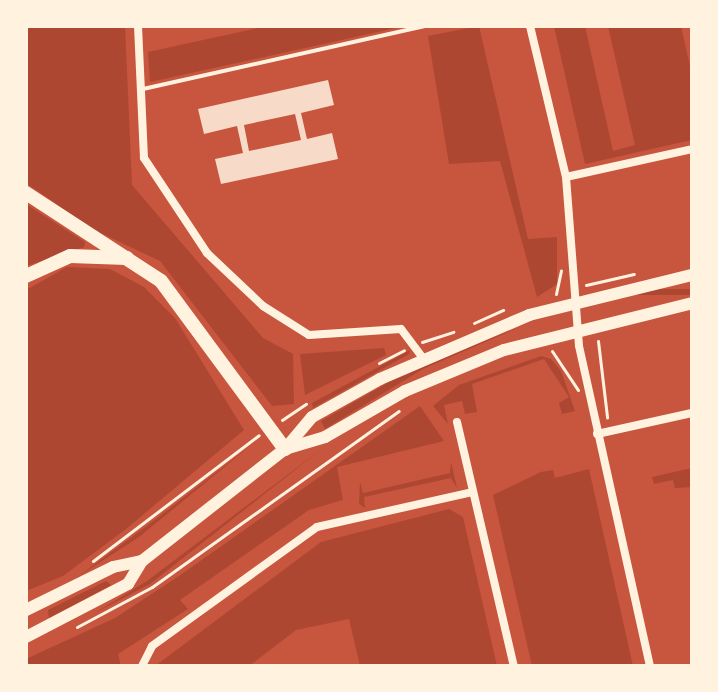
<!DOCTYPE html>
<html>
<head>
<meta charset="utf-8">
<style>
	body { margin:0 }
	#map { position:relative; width:718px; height:692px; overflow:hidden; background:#c8553d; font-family:Quicksand,sans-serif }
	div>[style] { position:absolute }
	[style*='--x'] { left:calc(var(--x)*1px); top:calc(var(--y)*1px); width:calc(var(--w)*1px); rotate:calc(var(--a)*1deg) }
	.green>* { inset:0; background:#ae4732; transform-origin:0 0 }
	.building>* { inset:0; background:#f7dbc8 }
	.path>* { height:3px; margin:-1.5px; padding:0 1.5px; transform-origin:1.5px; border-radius:1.5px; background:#fff3e0 }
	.service>* { height:4px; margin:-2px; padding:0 2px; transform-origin:2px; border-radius:2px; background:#fff3e0 }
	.minor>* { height:8px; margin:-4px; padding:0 4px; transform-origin:4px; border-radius:4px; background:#fff3e0 }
	.secondary>* { height:12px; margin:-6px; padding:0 6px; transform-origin:6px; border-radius:6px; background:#fff3e0 }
	.trunk>* { height:14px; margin:-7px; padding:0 7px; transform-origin:7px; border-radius:7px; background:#fff3e0 }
	span { translate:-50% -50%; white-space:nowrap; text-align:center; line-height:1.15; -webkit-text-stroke:8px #fff3e0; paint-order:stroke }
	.frame { position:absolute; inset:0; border:28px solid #fff3e0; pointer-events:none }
</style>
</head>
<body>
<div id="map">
	<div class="green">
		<i style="clip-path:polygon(26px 26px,125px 26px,132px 185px,263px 338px,293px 354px,294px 404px,272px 406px,160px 261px,92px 229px,26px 183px)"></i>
		<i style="clip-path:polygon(267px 26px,405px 26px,150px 82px,148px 52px)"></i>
		<i style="clip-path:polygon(479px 26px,528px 239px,557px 237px,557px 284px,537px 297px,500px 161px,449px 164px,428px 36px)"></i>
		<i style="clip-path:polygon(554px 26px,585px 26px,613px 151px,635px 145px,608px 26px,681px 26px,692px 75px,692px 140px,585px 164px)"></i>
		<i style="clip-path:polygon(26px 204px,85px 242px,84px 247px,26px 266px)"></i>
		<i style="clip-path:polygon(67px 267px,110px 269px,144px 287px,175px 318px,244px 430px,126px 529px,63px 576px,26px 591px,26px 290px)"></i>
		<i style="left:692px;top:289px;width:6px;height:77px;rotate:90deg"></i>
		<i style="clip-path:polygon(527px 324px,423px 369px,325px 429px,321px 421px,403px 374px)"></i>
		<i style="clip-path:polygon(384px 348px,386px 355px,305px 395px,300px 354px)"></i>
		<i style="clip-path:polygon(410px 350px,409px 354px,313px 408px,312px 403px)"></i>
		<i style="clip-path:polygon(541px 356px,551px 359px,561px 371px,575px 411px,562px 414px,559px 403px,569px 397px,544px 359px,472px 384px,477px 412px,465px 414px,462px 401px,444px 405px,448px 424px,433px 406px,459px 385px)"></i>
		<i style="clip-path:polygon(420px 406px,444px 441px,337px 467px,343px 500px,309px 510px,180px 600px,188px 609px,118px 654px,121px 666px,26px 666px,26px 659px,115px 618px,179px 576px)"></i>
		<i style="clip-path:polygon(249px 447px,139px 537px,76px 578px,148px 525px)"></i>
		<i style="clip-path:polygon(323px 448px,150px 584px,95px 613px,147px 581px)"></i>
		<i style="clip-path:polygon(451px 462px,457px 488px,451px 478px,364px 497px,365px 508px,359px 504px,360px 482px,363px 493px,450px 473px)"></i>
		<i style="clip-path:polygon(692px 468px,692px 487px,675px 488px,673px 480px,654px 484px,652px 477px)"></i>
		<i style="clip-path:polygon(589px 469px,633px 666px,532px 666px,493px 495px,541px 472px,553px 470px,555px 478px)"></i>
		<i style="clip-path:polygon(449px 509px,463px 517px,497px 666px,360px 666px,349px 619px,296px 630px,249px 666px,155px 666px,321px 542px)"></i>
		<i style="clip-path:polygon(106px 581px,111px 585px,49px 618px,48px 610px)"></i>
	</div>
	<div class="building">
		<i style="clip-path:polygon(evenodd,328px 80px,334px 105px,301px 113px,307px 139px,332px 133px,338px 159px,221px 184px,215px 159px,243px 153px,237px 126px,204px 134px,198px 109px,328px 80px,295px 114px,301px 140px,249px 151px,244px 125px,295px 114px)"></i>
	</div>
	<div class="path">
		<i style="--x:586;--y:285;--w:49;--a:-12.9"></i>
		<i style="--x:556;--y:294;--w:24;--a:-78"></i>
		<i style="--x:474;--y:323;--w:32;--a:-24"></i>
		<i style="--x:598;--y:341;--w:77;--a:83.2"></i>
		<i style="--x:422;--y:342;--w:33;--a:-18"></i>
		<i style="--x:552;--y:351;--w:47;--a:56.3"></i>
		<i style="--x:379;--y:363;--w:28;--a:-27"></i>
		<i style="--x:282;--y:420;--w:29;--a:-34"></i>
		<i style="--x:93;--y:561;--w:208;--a:-37.2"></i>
		<i style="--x:77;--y:627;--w:85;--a:-28.1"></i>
		<i style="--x:152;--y:587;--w:303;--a:-35.5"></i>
	</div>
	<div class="service">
		<i style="--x:143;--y:89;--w:290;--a:-12.6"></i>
	</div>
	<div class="minor">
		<i style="--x:138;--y:26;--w:132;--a:87.4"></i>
		<i style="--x:144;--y:158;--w:114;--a:56.4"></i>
		<i style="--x:207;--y:253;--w:77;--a:43.4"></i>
		<i style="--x:263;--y:306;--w:54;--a:32.2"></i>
		<i style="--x:309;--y:335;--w:92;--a:-3.7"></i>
		<i style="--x:401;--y:329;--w:35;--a:53"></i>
		<i style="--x:530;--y:26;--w:155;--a:76.6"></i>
		<i style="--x:566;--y:177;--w:169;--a:85.6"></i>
		<i style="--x:579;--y:346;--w:328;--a:77.5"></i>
		<i style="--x:566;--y:177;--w:129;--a:-12.5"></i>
		<i style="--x:457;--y:422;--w:251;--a:76.9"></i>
		<i style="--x:597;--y:434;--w:97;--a:-12.5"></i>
		<i style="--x:142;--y:666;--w:22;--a:-63"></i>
		<i style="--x:152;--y:646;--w:203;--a:-35.8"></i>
		<i style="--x:317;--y:527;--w:159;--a:-12.7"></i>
	</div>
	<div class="secondary">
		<i style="--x:285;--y:449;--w:42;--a:-16.7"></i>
		<i style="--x:325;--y:437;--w:92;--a:-29.9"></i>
		<i style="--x:405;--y:391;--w:107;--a:-22.5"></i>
		<i style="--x:504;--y:350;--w:194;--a:-14"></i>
		<i style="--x:26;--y:610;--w:97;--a:-26.3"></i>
		<i style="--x:113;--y:567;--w:30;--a:-12"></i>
		<i style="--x:26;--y:637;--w:115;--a:-27.5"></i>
		<i style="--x:128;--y:584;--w:27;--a:-59"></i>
		<i style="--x:142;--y:561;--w:182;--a:-38.1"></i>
		<i style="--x:285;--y:449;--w:42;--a:-49.8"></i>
		<i style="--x:312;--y:417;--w:78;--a:-29.2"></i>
		<i style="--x:380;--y:379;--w:162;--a:-23.2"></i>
		<i style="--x:529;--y:315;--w:168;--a:-13.8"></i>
	</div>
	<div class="trunk">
		<i style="--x:26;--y:193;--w:161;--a:33.1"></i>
		<i style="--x:161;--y:281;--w:209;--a:53.6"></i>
		<i style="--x:26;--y:276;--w:48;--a:-24.4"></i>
		<i style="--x:70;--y:256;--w:57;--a:2"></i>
	</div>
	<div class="frame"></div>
</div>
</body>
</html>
